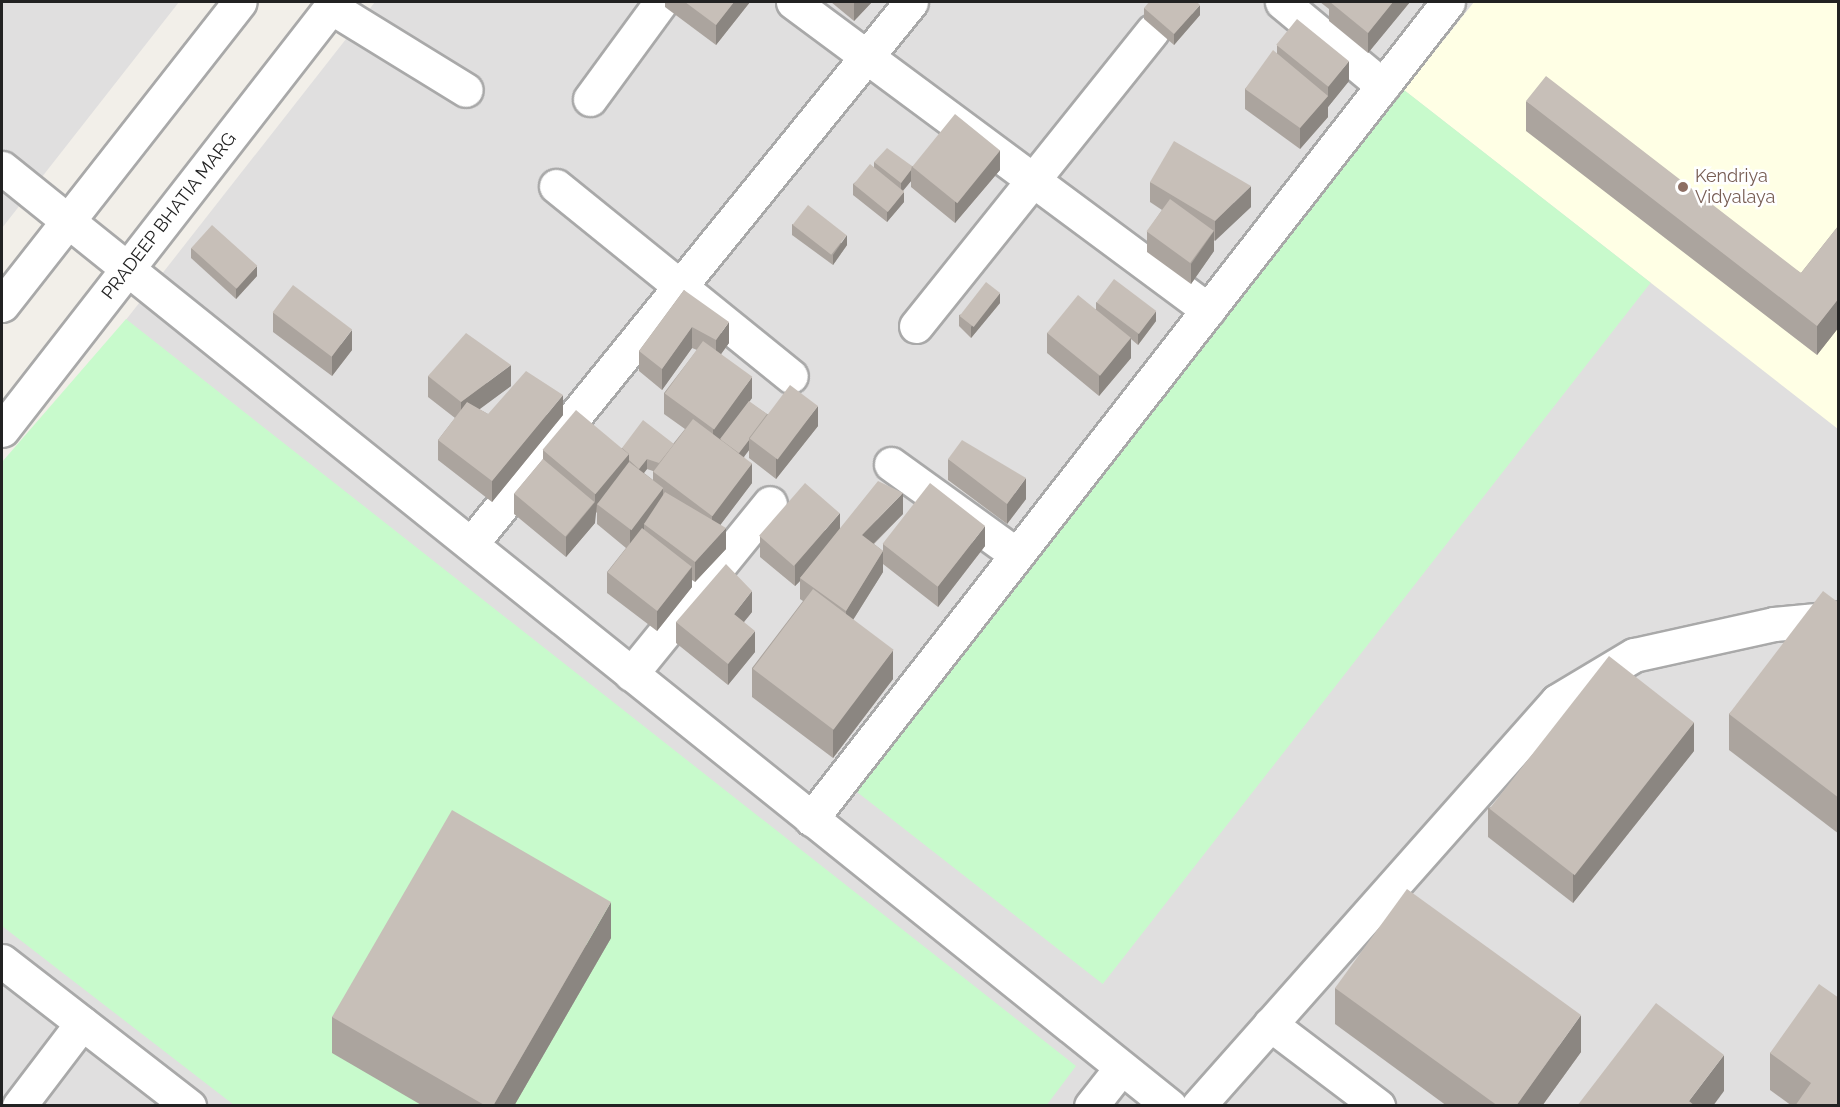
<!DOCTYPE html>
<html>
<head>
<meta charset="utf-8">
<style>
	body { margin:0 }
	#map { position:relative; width:1840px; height:1107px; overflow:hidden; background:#f2efe9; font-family:Raleway,sans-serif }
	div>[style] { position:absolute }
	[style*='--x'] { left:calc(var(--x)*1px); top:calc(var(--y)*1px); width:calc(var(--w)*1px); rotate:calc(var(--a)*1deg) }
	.residential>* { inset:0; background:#e0dfdf }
	.education>* { inset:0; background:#ffffe5 }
	.park>* { inset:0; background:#c8facc; transform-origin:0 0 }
	.roads { filter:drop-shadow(2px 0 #a9a9a9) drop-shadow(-2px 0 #a9a9a9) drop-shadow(0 2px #a9a9a9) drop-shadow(0 -2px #a9a9a9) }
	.minor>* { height:33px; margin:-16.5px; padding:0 16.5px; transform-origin:16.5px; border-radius:16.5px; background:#fff }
	.tertiary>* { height:33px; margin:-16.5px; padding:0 16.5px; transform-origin:16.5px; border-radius:16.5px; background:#fff }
	.wall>* { inset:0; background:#aba49e }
	.shaded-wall>* { inset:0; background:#8b8681 }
	.building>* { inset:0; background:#c7bfb8; transform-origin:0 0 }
	.dots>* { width:16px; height:16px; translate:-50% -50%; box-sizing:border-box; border:3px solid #fff; border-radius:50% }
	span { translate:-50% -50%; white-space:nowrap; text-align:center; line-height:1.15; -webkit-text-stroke:5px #fff; paint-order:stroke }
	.education-label { font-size:18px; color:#785e54 }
	.left { translate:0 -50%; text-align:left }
	.street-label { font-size:18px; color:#222 }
	.frame { position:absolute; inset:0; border:3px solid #222; pointer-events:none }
</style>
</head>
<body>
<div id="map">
	<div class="residential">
		<i style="clip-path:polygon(2px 2px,179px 2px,2px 228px)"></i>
		<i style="clip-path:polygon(375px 2px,1838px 2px,1838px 1105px,2px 1105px,2px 478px)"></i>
	</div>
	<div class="education">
		<i style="clip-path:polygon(1474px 2px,1838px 2px,1838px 429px,1404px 90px)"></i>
	</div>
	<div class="park">
		<i style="left:1404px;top:90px;width:313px;height:890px;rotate:38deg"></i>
		<i style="clip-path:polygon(126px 319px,1076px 1066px,1046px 1106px,234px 1105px,2px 926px,2px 462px)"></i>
	</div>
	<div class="roads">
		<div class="minor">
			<i style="--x:793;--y:2;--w:517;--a:36.58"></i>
			<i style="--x:1282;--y:2;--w:131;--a:39.7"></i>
			<i style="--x:331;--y:7;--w:158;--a:31.6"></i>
			<i style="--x:590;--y:99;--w:120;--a:-53.8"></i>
			<i style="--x:2;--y:168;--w:85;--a:38.8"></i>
			<i style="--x:556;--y:186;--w:302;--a:39"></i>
			<i style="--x:916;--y:326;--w:378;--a:-51.3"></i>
			<i style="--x:891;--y:464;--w:155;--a:35.8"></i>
			<i style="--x:471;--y:544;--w:698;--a:-50.93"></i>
			<i style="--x:631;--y:674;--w:220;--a:-50.9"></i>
			<i style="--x:811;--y:819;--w:1036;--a:-52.06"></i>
			<i style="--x:2;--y:961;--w:237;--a:37.8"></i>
			<i style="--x:1270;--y:1024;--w:136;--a:37.2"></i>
			<i style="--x:19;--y:1106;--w:104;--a:-52.8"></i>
			<i style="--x:1091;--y:1106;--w:48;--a:-51.7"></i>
			<i style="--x:1198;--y:1106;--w:541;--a:-48.45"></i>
			<i style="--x:1557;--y:701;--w:90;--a:-30.9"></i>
			<i style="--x:1634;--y:655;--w:143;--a:-12.5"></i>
			<i style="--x:1774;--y:624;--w:64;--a:-5.4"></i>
		</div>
		<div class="tertiary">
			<i style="--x:68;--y:221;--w:1413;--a:38.77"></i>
			<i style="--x:2;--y:305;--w:385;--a:-51.9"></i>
			<i style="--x:2;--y:430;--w:542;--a:-52.12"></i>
		</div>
	</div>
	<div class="wall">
		<i style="clip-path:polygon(665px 2px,750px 2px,716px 45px,665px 7px)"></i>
		<i style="clip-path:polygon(831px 2px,872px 2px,854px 21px)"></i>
		<i style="clip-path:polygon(1320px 2px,1410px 2px,1368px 53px,1329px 21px,1329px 9px)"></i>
		<i style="clip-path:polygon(1144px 8px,1200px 15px,1174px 45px,1144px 19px)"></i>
		<i style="clip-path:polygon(1277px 45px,1349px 81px,1328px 107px,1328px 117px,1300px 149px,1245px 109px,1245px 89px,1277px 53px)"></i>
		<i style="clip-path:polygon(1526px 101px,1801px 273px,1839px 225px,1839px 327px,1817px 355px,1526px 131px)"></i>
		<i style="clip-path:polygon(874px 162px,912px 166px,1000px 170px,955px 223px,911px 187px,911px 181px,903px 191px,904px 202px,887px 222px,853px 195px,853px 184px,874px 167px)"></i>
		<i style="clip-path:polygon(1150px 182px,1251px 207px,1214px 241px,1214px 251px,1191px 284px,1147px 252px,1147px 232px,1162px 210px,1150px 202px)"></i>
		<i style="clip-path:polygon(792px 224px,847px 245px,833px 265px,792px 235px)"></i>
		<i style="clip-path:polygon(191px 248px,257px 276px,236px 299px,191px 258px)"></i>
		<i style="clip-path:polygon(evenodd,684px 290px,729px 343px,721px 354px,752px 398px,749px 402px,767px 414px,818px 426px,776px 479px,749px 458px,749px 450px,744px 457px,752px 483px,720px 525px,726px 549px,695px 582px,692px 580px,692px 587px,657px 631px,607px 593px,607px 572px,626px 548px,597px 524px,597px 512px,595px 514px,595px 523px,566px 557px,514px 514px,514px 494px,543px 459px,543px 450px,622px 448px,673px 444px,685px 429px,664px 414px,664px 393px,697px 350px,692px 348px,662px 390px,639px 371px,639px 351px,684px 290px,647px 469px,653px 471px,653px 480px,644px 473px,647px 469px)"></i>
		<i style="clip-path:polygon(1096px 302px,1156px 321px,1138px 345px,1131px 339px,1131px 358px,1099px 396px,1047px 353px,1047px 333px,1096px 309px)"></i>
		<i style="clip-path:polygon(1000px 303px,971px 338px,959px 326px,959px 315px)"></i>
		<i style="clip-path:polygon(273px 312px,352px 350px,332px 376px,273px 332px)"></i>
		<i style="clip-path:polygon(428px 376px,511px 386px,479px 409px,488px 414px,563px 415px,492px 502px,438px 460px,438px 440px,455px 418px,428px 397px)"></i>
		<i style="clip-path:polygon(948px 459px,1026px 499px,1007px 524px,948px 480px)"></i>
		<i style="clip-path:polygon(903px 514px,874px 544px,883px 551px,883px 544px,985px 546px,938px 607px,883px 564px,883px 572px,853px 620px,893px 679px,833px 758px,752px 697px,752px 668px,803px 601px,800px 599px,800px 581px,795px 586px,760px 557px,760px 536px,840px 529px)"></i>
		<i style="clip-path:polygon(1839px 603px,1839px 834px,1729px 750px,1729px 714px)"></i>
		<i style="clip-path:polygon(752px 612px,744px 622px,755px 652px,728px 685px,676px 643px,676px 622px)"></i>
		<i style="clip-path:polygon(1694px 751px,1573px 903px,1488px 837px,1488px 808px)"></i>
		<i style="clip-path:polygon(611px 938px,514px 1106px,423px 1106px,332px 1053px,332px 1017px)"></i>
		<i style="clip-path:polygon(1335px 988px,1581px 1052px,1542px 1106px,1447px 1106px,1335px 1024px)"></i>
		<i style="clip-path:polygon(1839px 998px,1839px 1106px,1792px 1106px,1770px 1090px,1770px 1053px)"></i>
	</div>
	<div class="shaded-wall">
		<i style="clip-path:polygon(734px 2px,750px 2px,716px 45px,716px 25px)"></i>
		<i style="clip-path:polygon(854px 2px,872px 2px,854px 21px)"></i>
		<i style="clip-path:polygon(1393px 2px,1410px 2px,1368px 53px,1368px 33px)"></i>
		<i style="clip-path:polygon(1200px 5px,1200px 15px,1174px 45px,1174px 34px)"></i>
		<i style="clip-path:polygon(1349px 61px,1349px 81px,1328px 107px,1328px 117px,1300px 149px,1300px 128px,1328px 96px,1328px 86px)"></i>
		<i style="clip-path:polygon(1000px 150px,1000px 170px,955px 223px,955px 202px)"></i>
		<i style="clip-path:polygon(911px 170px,911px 181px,901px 193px,901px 183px)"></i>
		<i style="clip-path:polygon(1251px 186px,1251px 207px,1215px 241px,1215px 221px)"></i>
		<i style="clip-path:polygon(904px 192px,904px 202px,887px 222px,887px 212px)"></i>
		<i style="clip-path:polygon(1214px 231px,1214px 251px,1191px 284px,1191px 264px)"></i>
		<i style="clip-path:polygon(847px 235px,847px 245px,833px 265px,833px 255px)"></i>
		<i style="clip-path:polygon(257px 266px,257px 276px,236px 299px,236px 288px)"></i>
		<i style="clip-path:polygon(1000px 293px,1000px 303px,971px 338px,971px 327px)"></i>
		<i style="clip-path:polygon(1839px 298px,1839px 327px,1817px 355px,1817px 326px)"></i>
		<i style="clip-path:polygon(1156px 311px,1156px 321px,1138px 345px,1138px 334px)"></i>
		<i style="clip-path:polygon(729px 322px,729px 343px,716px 361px,716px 340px)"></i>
		<i style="clip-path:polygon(692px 327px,692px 348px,662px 390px,662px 369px)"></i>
		<i style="clip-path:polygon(352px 330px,352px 350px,332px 376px,332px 356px)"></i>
		<i style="clip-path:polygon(1131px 338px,1131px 358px,1099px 396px,1099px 376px)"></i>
		<i style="clip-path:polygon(511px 365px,511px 386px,461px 423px,461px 402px)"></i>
		<i style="clip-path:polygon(752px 377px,752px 398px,713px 450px,713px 430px)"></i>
		<i style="clip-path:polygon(563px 395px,563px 415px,492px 502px,492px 481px)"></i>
		<i style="clip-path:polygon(818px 406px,818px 426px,776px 479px,776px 459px)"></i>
		<i style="clip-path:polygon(749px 440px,749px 450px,736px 467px,736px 457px)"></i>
		<i style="clip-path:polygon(629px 454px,629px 474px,597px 504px,595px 523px,566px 557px,566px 537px,595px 502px,595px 493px)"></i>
		<i style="clip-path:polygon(647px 459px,647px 469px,639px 479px,639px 469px)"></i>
		<i style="clip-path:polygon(752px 463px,752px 483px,712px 536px,712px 515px)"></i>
		<i style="clip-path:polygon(1026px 478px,1026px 499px,1007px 524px,1007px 504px)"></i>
		<i style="clip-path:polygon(663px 488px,663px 508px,644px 524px,644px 533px,630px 550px,630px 530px)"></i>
		<i style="clip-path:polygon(903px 493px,903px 514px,862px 555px,862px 535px)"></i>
		<i style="clip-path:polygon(840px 513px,840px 533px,800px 578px,800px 581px,795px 586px,795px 565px)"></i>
		<i style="clip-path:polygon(985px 526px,985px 546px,938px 607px,938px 586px)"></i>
		<i style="clip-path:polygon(726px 528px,726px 549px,695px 582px,695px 562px)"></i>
		<i style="clip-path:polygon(883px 551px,883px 572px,846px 631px,846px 611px)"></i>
		<i style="clip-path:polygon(692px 567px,692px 587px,657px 631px,657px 611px)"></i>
		<i style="clip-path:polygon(752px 591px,752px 612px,734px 634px,734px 614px)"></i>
		<i style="clip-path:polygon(755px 631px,755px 652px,728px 685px,728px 664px)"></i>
		<i style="clip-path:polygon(893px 650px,893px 679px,833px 758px,833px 729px)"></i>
		<i style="clip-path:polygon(1694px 722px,1694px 751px,1573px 903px,1573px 874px)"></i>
		<i style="clip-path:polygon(611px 902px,611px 938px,514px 1106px,493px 1106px)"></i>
		<i style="clip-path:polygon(1581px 1015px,1581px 1052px,1542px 1106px,1516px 1106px)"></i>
		<i style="clip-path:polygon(1724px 1055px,1724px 1091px,1713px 1106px,1689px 1106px,1689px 1101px)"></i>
	</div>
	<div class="building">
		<i style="clip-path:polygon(685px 2px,734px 2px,716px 25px)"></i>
		<i style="clip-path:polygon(1149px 2px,1197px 2px,1200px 5px,1174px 34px,1144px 8px)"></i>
		<i style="clip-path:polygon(1330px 2px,1393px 2px,1368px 33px)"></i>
		<i style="left:1297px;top:19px;width:67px;height:33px;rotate:39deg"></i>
		<i style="clip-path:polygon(1273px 50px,1328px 96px,1300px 128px,1245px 89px)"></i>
		<i style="clip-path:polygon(1546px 76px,1801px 273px,1839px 225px,1839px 298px,1817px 326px,1526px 101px)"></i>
		<i style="left:955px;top:114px;width:58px;height:68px;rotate:39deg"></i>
		<i style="clip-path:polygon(1174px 141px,1251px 186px,1215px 221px,1150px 182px)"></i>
		<i style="clip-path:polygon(887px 148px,912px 166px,911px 170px,901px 183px,874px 162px)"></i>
		<i style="left:870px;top:164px;width:44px;height:26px;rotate:39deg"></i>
		<i style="left:1170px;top:199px;width:54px;height:40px;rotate:36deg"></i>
		<i style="left:808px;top:205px;width:49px;height:25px;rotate:38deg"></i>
		<i style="left:212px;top:225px;width:61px;height:31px;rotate:42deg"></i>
		<i style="left:1114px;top:279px;width:53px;height:29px;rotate:37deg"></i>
		<i style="left:986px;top:282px;width:18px;height:43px;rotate:38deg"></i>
		<i style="left:293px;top:285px;width:74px;height:34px;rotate:37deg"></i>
		<i style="clip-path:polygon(684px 290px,729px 322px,716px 340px,692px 327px,662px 369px,639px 351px)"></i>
		<i style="left:1078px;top:295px;width:68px;height:49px;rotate:39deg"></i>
		<i style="clip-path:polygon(466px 333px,511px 365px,461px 402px,428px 376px)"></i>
		<i style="left:703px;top:341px;width:61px;height:65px;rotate:36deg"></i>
		<i style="clip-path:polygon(526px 371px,563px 395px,492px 481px,438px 440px,467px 402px,488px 414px)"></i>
		<i style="left:790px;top:385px;width:35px;height:67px;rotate:37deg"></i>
		<i style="clip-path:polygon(749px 401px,767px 414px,749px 438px,749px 440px,739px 453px,720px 439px)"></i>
		<i style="left:576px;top:410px;width:69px;height:52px;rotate:40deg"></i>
		<i style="left:693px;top:419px;width:74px;height:66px;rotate:37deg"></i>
		<i style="clip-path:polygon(643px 420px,674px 444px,659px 463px,647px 459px,639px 469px,629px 460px,629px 454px,622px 448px)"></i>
		<i style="clip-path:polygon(962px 440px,1026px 478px,1007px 504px,948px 459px)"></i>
		<i style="left:543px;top:459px;width:67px;height:45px;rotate:40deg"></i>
		<i style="left:629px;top:462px;width:43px;height:53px;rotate:37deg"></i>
		<i style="clip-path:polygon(878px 481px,903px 493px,862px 535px,883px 551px,846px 611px,800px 578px)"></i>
		<i style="left:805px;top:483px;width:46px;height:70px;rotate:41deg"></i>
		<i style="left:930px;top:483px;width:70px;height:77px;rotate:38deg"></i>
		<i style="clip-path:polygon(665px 492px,726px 528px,695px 562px,644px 524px)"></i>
		<i style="left:642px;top:528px;width:63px;height:56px;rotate:38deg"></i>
		<i style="clip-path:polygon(726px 564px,752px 591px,734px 614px,755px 631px,728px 664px,676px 622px)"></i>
		<i style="left:813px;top:589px;width:101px;height:100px;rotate:37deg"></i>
		<i style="clip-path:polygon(1823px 591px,1839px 603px,1839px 798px,1729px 714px)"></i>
		<i style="left:1609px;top:656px;width:108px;height:194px;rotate:38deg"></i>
		<i style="clip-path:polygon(452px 810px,611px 902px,493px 1106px,486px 1106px,332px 1017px)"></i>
		<i style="clip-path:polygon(1407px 889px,1581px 1015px,1516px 1106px,1498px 1106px,1335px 988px)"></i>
		<i style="clip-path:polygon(1819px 984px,1839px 998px,1839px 1106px,1795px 1106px,1811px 1083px,1770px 1053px)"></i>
		<i style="clip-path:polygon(1656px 1003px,1724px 1055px,1689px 1101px,1695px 1106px,1577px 1106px)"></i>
	</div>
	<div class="dots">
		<i style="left:1683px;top:187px;background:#8d6e63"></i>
	</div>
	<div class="education-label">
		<span class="left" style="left:1695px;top:187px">Kendriya<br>Vidyalaya</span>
	</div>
	<div class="street-label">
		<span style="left:169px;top:216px;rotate:-52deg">PRADEEP BHATIA MARG</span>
	</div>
	<div class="frame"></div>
</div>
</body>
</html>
